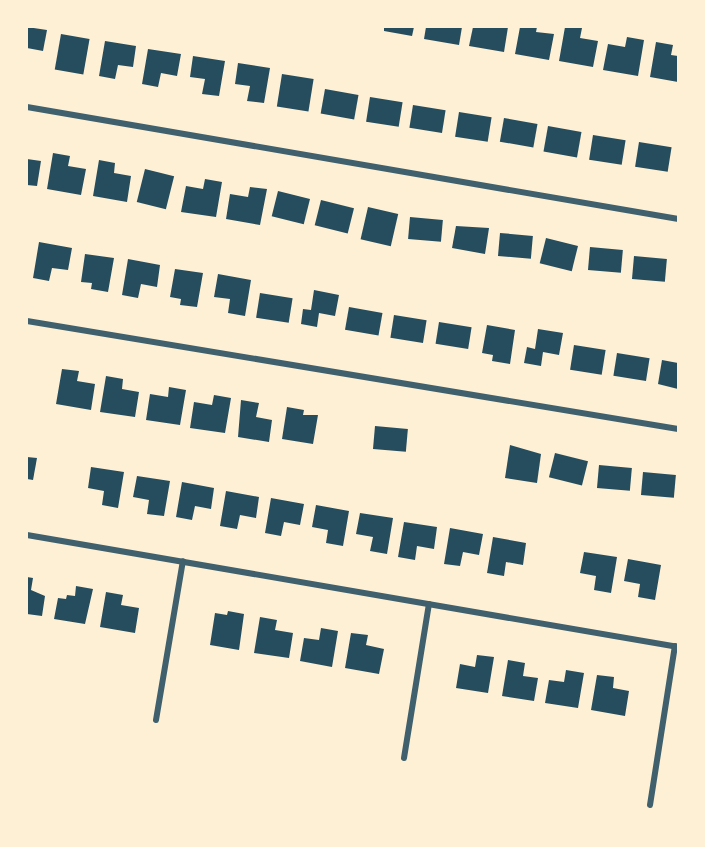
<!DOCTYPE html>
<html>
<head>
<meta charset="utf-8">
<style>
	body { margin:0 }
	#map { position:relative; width:705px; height:847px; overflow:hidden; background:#fdf0d5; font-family:Manrope,sans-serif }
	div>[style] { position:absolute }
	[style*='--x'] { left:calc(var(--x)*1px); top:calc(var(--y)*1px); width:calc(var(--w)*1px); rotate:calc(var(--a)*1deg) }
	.building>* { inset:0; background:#264d5e; transform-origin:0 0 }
	.minor>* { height:6px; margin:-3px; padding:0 3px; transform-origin:3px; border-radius:3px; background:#3f606c }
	span { translate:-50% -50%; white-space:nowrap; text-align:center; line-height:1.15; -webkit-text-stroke:6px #fdf0d5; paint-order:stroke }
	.frame { position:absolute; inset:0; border:28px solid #fdf0d5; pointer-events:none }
</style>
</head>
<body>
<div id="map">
	<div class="building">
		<i style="clip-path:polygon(27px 27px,47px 30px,43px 51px,27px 48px)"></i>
		<i style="clip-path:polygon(384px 27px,414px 27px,412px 36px,384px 31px)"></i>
		<i style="clip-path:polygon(426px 27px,462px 27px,459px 45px,424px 39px)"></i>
		<i style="clip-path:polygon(473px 27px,508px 27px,504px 52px,469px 46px)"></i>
		<i style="clip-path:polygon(520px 27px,537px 27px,536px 32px,554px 34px,549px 60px,515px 54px)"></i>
		<i style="clip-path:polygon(565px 27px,582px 28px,580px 38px,598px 41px,593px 67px,559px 61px)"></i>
		<i style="left:61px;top:34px;width:29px;height:36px;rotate:10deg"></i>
		<i style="clip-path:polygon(627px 37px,644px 40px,638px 76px,603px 70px,608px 44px,625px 47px)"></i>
		<i style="clip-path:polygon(105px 41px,136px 46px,133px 67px,118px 65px,115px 79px,99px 76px)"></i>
		<i style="clip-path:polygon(656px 42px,673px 45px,671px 55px,678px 56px,678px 82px,650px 77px)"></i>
		<i style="clip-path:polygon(148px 49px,181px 54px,177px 76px,161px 73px,158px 87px,142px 84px)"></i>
		<i style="clip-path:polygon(193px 56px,225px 61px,219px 96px,202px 94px,205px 79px,190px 77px)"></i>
		<i style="clip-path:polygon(238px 63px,270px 68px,264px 103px,247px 101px,250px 86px,235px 84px)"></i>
		<i style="left:282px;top:74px;width:32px;height:33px;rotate:9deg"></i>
		<i style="left:325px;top:89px;width:34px;height:25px;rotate:10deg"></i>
		<i style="left:370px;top:97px;width:33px;height:25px;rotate:9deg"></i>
		<i style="left:413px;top:105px;width:33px;height:23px;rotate:9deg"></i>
		<i style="left:459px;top:112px;width:33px;height:25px;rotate:9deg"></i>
		<i style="left:504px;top:118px;width:34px;height:24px;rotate:10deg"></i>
		<i style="left:548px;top:126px;width:34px;height:26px;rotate:10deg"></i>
		<i style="left:593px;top:135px;width:33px;height:25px;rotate:9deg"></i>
		<i style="left:639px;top:142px;width:33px;height:25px;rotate:9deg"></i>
		<i style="clip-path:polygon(53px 153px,70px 156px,68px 166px,86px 169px,81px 195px,47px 189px)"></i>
		<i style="clip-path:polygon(27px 159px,41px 161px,37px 186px,27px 185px)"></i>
		<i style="clip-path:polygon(99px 160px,115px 163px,114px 173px,131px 176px,127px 202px,93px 196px)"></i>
		<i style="left:145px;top:169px;width:30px;height:34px;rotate:14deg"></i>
		<i style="clip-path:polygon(205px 179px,222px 182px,216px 217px,181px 212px,186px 186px,203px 189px)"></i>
		<i style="clip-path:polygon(250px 187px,267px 189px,260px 225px,226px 219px,230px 194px,248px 197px)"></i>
		<i style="left:278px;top:191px;width:33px;height:26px;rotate:14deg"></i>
		<i style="left:321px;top:200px;width:34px;height:26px;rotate:14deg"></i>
		<i style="left:368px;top:207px;width:31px;height:33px;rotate:13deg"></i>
		<i style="left:410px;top:217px;width:33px;height:22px;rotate:5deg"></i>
		<i style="clip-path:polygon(456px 226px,489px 228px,485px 254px,452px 248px)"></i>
		<i style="left:500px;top:233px;width:33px;height:23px;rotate:5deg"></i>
		<i style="left:546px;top:238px;width:33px;height:26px;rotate:14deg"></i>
		<i style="clip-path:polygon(39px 242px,72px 248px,68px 270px,52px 268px,49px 281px,33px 278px)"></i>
		<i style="left:590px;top:247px;width:33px;height:23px;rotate:5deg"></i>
		<i style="clip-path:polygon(85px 254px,114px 258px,108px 292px,91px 289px,92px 283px,81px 282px)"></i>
		<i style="left:634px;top:256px;width:33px;height:23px;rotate:5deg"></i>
		<i style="clip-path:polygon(128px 259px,160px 265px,157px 287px,141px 284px,138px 298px,122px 295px)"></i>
		<i style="clip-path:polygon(175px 269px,203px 273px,197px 307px,180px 305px,181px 299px,170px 297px)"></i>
		<i style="clip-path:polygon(218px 274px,251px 280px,245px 316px,228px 313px,230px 299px,214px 297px)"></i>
		<i style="clip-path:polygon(314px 290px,339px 295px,335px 316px,319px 313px,317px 327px,301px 324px,303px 309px,311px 310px)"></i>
		<i style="left:260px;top:293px;width:33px;height:25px;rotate:9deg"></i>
		<i style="left:349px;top:307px;width:34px;height:23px;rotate:10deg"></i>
		<i style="left:394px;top:315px;width:33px;height:23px;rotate:9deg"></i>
		<i style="left:439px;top:322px;width:33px;height:22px;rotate:9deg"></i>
		<i style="clip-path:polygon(487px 325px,515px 330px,510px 364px,492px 361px,493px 355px,482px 353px)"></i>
		<i style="clip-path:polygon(538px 329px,563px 333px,559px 355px,543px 352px,541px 366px,524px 363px,527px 347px,535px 349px)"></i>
		<i style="left:574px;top:345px;width:32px;height:25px;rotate:9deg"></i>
		<i style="left:617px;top:353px;width:33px;height:23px;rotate:9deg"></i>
		<i style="clip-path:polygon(662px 360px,678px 363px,678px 389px,658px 384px)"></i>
		<i style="clip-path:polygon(62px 369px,79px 371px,77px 381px,95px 384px,91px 410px,56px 404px)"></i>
		<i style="clip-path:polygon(106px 376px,123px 379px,122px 389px,139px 392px,135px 417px,100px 412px)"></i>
		<i style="clip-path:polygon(169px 387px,186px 390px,180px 425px,146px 420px,150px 394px,168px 397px)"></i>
		<i style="clip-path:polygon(214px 395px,231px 398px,225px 433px,190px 428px,194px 402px,212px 405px)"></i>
		<i style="clip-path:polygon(241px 400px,259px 403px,256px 417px,272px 420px,269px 442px,238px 437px)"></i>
		<i style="clip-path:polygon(287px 407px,304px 410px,303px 415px,318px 415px,313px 444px,282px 439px)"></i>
		<i style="left:375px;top:426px;width:33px;height:23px;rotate:5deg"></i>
		<i style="clip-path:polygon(510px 445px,541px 454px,537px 483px,505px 478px)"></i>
		<i style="left:555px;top:453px;width:34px;height:25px;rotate:14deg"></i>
		<i style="clip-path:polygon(27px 457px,37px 458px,33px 480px,27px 479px)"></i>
		<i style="left:599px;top:465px;width:33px;height:23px;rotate:5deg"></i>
		<i style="clip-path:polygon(91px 467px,124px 472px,118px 508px,102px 505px,104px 491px,88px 488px)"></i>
		<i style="left:643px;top:472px;width:33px;height:23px;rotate:5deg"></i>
		<i style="clip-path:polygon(137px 476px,170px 481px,164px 516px,147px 514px,149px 500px,133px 497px)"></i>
		<i style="clip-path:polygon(182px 482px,214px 488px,211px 509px,195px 506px,192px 520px,176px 517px)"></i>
		<i style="clip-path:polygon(226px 491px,259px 497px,256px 518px,240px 515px,237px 529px,220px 526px)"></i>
		<i style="clip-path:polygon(271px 498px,304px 504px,300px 525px,284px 522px,281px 536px,265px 533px)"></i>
		<i style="clip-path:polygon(316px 505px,349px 511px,343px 546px,326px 543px,328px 530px,312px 527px)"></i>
		<i style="clip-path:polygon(360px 513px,393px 518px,387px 554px,370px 551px,373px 537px,356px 534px)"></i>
		<i style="clip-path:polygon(404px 522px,437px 527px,434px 549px,417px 546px,415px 560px,398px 557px)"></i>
		<i style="clip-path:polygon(450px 528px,483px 534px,479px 555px,463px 552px,460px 566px,444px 564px)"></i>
		<i style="clip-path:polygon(493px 537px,526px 543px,523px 565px,506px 562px,504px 576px,487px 573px)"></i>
		<i style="clip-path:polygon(584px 552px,617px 557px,611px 593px,594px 590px,596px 576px,580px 573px)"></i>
		<i style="clip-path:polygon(628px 559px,661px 565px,655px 600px,638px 597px,640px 584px,624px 581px)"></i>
		<i style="clip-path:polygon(27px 577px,33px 578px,31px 590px,45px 596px,42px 616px,27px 614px)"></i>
		<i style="clip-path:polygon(76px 586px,93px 589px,85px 624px,54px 619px,58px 598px,66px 599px,67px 595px,75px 596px)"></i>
		<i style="clip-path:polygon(106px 592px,123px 595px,121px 605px,139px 608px,135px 633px,100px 627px)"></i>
		<i style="clip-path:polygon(228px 611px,244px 614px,239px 650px,210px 645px,215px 613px,227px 615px)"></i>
		<i style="clip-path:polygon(260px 617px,277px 620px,275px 630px,293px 633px,289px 658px,254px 653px)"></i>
		<i style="clip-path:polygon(321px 628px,338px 631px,332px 667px,300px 661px,304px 638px,319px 640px)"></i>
		<i style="clip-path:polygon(351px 633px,368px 635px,366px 645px,384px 649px,379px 674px,345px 668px)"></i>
		<i style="clip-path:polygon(477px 655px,494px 657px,488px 693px,456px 688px,460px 664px,475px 667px)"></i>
		<i style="clip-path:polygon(508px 660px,525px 663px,523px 676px,538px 678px,534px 701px,502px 696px)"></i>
		<i style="clip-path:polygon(566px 670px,584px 673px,578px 708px,545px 703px,549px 680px,564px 682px)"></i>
		<i style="clip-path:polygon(597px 675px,614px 677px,613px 688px,629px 691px,625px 716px,591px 710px)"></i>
	</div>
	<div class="minor">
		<i style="--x:27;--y:107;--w:661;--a:9.76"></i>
		<i style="--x:27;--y:321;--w:660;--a:9.42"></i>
		<i style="--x:27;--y:535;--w:661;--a:9.76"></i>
		<i style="--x:156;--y:720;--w:161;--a:-80.4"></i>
		<i style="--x:404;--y:758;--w:156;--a:-80.8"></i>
		<i style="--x:650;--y:805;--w:161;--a:-81.1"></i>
	</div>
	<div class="frame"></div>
</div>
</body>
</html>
